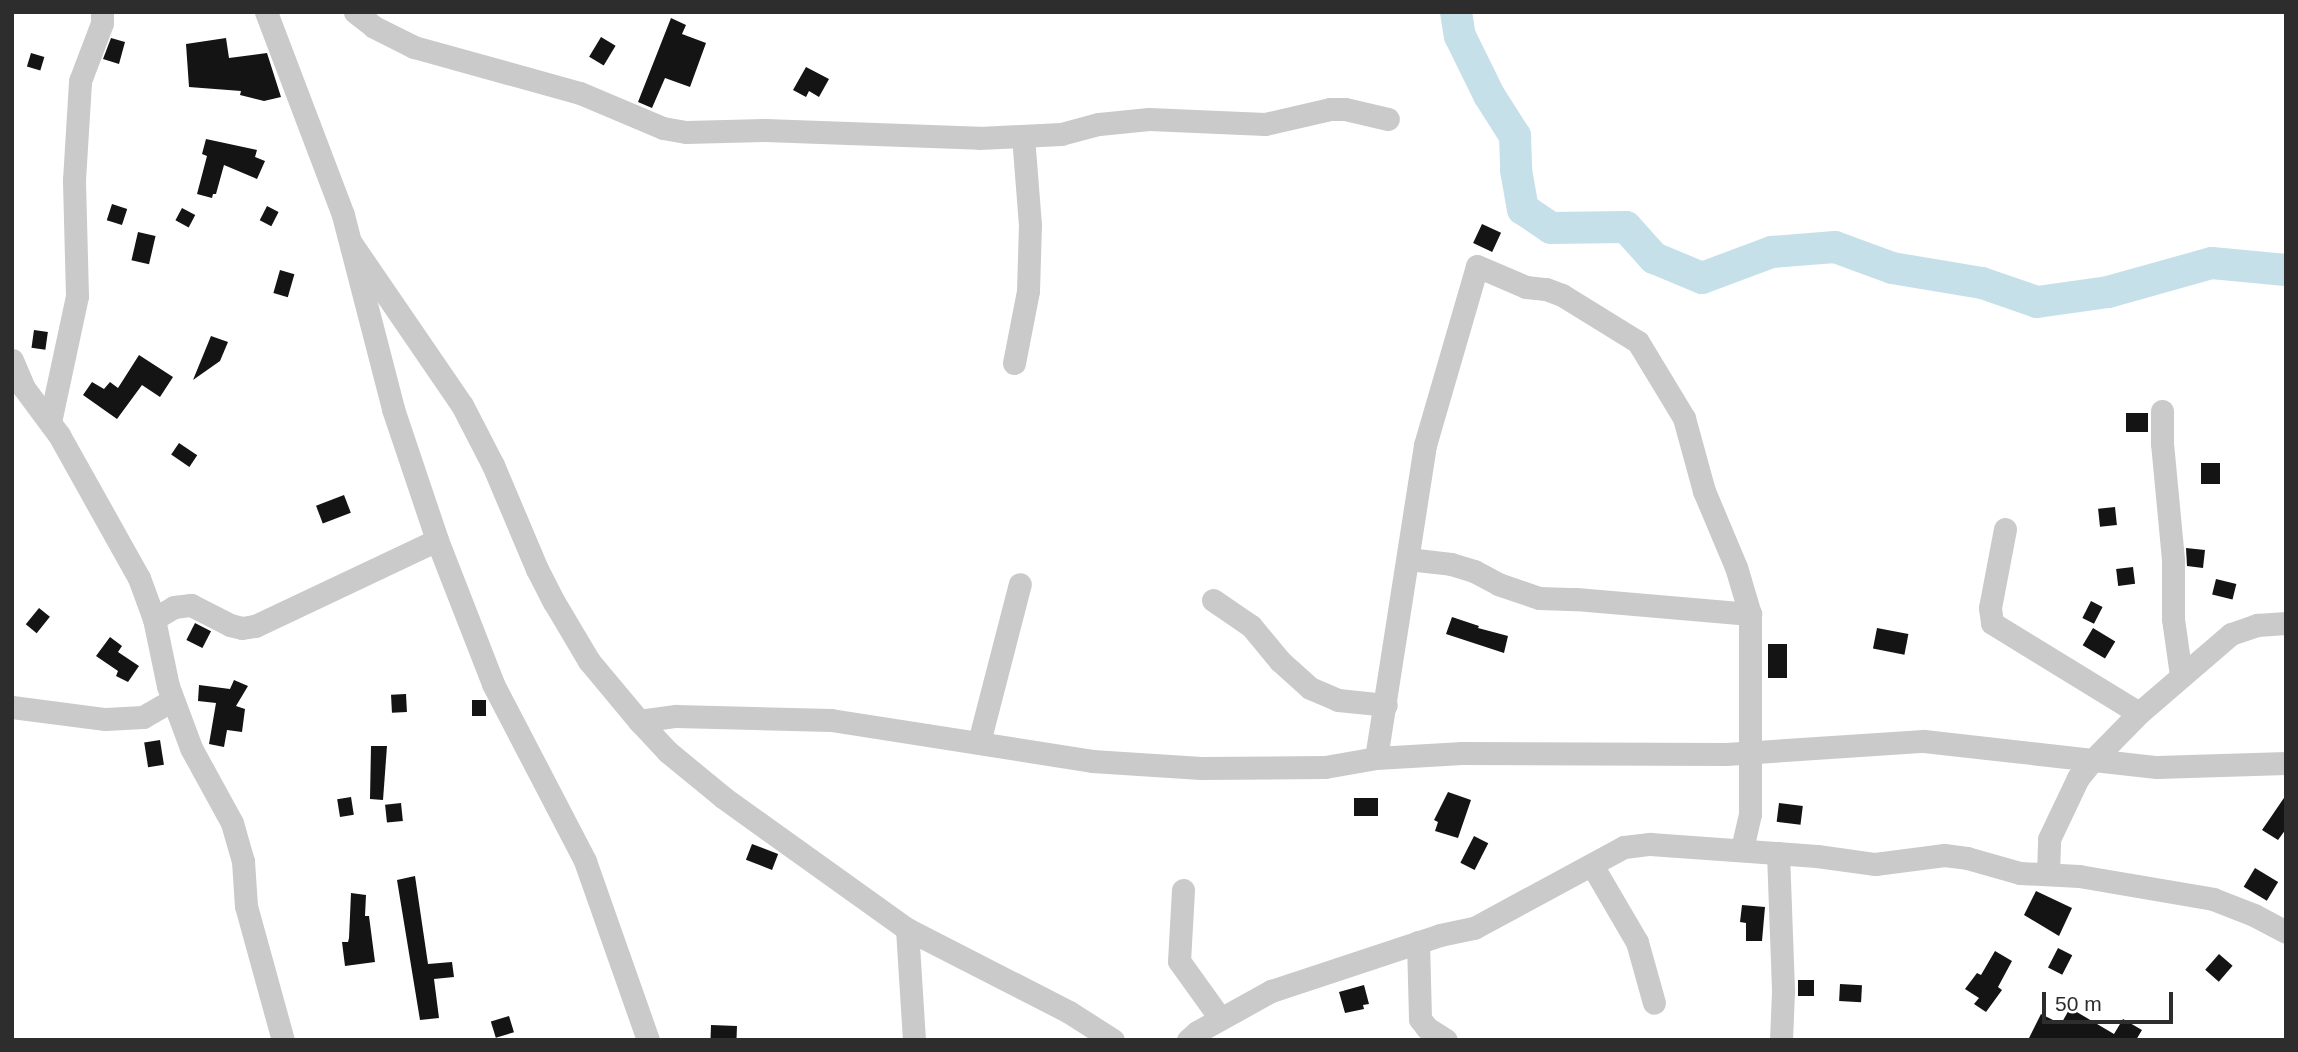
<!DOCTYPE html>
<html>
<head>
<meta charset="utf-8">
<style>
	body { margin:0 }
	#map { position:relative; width:2298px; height:1052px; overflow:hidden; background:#fff; font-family:Helvetica,sans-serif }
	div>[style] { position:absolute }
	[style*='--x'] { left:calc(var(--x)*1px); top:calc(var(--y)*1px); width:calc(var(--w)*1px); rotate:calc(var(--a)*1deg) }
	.river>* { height:32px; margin:-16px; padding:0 16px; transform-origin:16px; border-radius:16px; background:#c6e0ea }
	.building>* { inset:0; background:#141414; transform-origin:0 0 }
	.minor>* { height:23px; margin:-11.5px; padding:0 11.5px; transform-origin:11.5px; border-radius:11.5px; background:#cacaca }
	span { translate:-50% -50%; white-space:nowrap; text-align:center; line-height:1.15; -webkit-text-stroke:7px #fff; paint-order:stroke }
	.frame { position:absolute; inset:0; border:14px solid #2d2d2d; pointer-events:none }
	.scale { position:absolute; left:2042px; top:992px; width:131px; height:32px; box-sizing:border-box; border:4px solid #2d2d2d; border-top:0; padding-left:9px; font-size:21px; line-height:24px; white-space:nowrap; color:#2d2d2d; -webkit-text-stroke:5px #fff; paint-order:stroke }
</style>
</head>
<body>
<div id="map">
	<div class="river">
		<i style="--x:1456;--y:12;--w:24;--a:81"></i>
		<i style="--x:1460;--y:36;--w:66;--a:63.8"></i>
		<i style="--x:1489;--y:95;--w:49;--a:57.6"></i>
		<i style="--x:1515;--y:136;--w:34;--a:88"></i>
		<i style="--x:1516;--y:170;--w:40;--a:80"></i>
		<i style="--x:1523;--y:209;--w:34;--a:34"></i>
		<i style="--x:1551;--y:228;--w:75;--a:-0.8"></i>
		<i style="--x:1626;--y:227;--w:42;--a:47.9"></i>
		<i style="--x:1654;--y:258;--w:52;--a:22.6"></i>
		<i style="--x:1702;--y:278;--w:75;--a:-20.4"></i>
		<i style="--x:1772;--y:252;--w:63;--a:-4.5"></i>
		<i style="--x:1835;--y:247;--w:61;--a:20.2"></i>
		<i style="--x:1892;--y:268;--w:91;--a:9.5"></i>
		<i style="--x:1982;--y:283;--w:58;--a:19.1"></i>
		<i style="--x:2037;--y:302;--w:72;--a:-8"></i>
		<i style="--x:2108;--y:292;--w:108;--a:-15.6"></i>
		<i style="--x:2212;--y:263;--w:74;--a:5.4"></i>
	</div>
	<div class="building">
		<i style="clip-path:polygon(671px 18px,686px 25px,682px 34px,706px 43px,690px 87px,665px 78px,652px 108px,638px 102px)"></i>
		<i style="left:601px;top:37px;width:17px;height:23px;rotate:31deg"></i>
		<i style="clip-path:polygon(111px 38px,125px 42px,119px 64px,103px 59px)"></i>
		<i style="clip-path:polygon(226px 38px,229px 58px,267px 53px,281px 97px,264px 101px,240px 95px,241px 91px,189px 87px,186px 44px)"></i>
		<i style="left:31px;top:53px;width:14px;height:14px;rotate:17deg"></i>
		<i style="clip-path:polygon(806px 67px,829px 79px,819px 97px,809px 91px,806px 97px,793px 90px)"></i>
		<i style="clip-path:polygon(206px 139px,257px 150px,255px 157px,265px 161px,257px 179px,224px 165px,216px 194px,213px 194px,212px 198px,197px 194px,207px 156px,202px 154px)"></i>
		<i style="left:112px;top:204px;width:16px;height:17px;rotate:18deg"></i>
		<i style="left:267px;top:206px;width:13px;height:16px;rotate:27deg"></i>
		<i style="left:182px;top:208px;width:15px;height:14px;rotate:28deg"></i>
		<i style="left:1482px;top:224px;width:21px;height:21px;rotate:25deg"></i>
		<i style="left:138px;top:232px;width:18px;height:29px;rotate:13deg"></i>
		<i style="left:280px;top:270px;width:15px;height:24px;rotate:16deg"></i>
		<i style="left:34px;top:330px;width:14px;height:18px;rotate:8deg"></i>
		<i style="clip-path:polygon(211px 336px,228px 342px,220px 361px,193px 380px)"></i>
		<i style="clip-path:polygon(139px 355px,173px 377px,160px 397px,142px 385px,117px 419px,83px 395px,92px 382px,104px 389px,110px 382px,118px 388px)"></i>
		<i style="left:2126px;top:413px;width:22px;height:19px"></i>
		<i style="left:179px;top:443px;width:22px;height:14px;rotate:34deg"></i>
		<i style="left:2201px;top:463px;width:19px;height:21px"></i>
		<i style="left:344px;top:495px;width:19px;height:30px;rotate:69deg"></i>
		<i style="left:2115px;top:507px;width:18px;height:17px;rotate:84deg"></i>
		<i style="clip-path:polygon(2186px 548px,2205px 550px,2203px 568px,2187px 566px)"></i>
		<i style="left:2133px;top:567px;width:17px;height:17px;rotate:83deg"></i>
		<i style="left:2216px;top:579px;width:21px;height:16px;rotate:14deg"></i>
		<i style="left:2091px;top:601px;width:13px;height:19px;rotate:27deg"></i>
		<i style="left:39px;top:608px;width:14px;height:21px;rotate:39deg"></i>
		<i style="clip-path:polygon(1452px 617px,1479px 626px,1478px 628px,1508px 636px,1504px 653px,1446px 634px)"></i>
		<i style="left:195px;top:623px;width:18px;height:19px;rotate:27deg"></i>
		<i style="left:1877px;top:628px;width:32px;height:21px;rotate:11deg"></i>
		<i style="left:2093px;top:628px;width:26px;height:20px;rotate:31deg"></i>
		<i style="clip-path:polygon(110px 637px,122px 646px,118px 652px,139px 666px,128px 682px,116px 676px,118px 671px,96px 656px)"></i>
		<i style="left:1768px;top:644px;width:19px;height:34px"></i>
		<i style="clip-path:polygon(234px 680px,248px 686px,236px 706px,245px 709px,242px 732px,227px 730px,224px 747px,209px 744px,216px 703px,198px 701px,199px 685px,230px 689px)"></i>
		<i style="left:406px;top:694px;width:18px;height:15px;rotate:87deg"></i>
		<i style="left:472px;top:700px;width:14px;height:16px"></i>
		<i style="left:160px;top:740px;width:25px;height:16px;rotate:81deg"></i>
		<i style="clip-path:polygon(371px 746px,387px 746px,383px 800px,370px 799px)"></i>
		<i style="clip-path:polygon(1448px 792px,1471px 800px,1458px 838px,1435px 831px,1438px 822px,1434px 820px)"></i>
		<i style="clip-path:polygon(2286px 795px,2286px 829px,2278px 840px,2262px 830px)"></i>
		<i style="left:351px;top:797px;width:18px;height:14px;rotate:81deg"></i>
		<i style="left:1378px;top:798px;width:18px;height:24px;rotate:90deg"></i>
		<i style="left:401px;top:803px;width:18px;height:16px;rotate:84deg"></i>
		<i style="left:1779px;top:803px;width:24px;height:19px;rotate:7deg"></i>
		<i style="left:1474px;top:836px;width:16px;height:30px;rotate:27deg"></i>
		<i style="left:752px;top:844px;width:28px;height:17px;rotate:21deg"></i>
		<i style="left:2255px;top:868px;width:27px;height:22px;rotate:31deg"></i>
		<i style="clip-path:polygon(415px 876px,428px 964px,452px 962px,454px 977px,434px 979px,439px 1018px,420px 1020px,397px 880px)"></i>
		<i style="clip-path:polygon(2036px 891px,2072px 908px,2059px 936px,2024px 915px)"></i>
		<i style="clip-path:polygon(351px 893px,366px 895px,365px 916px,369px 916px,375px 962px,345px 966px,342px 942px,348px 942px,349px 938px)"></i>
		<i style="clip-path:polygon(1742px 905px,1765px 907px,1762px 941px,1746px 941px,1746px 923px,1740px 922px)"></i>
		<i style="left:2058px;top:948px;width:16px;height:22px;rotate:27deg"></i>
		<i style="clip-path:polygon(1995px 951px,2012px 961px,1998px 987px,2002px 990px,1986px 1012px,1974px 1004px,1979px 998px,1965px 989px,1977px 973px,1981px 975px)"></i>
		<i style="left:2219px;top:954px;width:18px;height:21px;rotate:41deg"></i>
		<i style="left:1798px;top:980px;width:16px;height:16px"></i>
		<i style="left:1840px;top:984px;width:22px;height:17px;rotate:3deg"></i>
		<i style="clip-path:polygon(1364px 985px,1369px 1004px,1363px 1005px,1364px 1009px,1345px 1013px,1339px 992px)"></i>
		<i style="clip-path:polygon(2070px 1008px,2114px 1034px,2123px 1019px,2142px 1030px,2136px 1040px,2028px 1040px,2041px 1014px,2061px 1024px)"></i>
		<i style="left:509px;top:1016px;width:17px;height:19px;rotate:73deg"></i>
		<i style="left:711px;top:1025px;width:26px;height:15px;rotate:2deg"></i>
	</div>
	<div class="minor">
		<i style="--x:266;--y:12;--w:217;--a:69.2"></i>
		<i style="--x:343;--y:215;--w:200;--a:75.5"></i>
		<i style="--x:393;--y:409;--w:138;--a:71.4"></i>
		<i style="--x:437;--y:540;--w:155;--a:68.7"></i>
		<i style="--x:493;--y:684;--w:199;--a:62.5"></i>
		<i style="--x:585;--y:861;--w:190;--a:70.6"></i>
		<i style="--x:355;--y:12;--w:24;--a:38"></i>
		<i style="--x:374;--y:27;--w:45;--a:26.6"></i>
		<i style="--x:414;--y:47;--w:172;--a:15.5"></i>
		<i style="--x:580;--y:93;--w:90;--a:22.9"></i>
		<i style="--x:663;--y:128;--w:23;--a:10"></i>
		<i style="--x:686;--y:132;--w:79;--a:-1.5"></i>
		<i style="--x:765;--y:130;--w:214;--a:2.1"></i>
		<i style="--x:979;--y:138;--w:82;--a:-2.8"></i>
		<i style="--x:1061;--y:134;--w:39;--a:-15"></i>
		<i style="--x:1099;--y:124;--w:50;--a:-5.7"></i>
		<i style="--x:1149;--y:119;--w:116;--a:2.5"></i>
		<i style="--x:1265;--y:124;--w:67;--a:-13"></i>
		<i style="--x:1330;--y:109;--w:15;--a:0"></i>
		<i style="--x:1345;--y:109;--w:44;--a:13.1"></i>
		<i style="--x:351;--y:243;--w:196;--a:55.6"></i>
		<i style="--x:462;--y:405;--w:68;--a:62.7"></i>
		<i style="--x:493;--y:465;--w:113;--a:67.1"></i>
		<i style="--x:537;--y:569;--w:37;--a:63"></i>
		<i style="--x:554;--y:602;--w:69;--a:59.3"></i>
		<i style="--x:589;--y:661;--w:78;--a:50.2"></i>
		<i style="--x:639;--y:721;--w:42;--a:46.9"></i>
		<i style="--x:668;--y:752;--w:72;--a:39.4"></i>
		<i style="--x:724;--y:798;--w:225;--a:35.6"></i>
		<i style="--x:907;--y:929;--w:182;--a:27.1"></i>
		<i style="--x:1069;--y:1012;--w:52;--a:32.5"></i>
		<i style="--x:12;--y:360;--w:30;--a:67"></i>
		<i style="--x:24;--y:388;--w:59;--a:53.3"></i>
		<i style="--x:59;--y:435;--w:164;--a:60.8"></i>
		<i style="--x:139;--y:578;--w:44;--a:69.9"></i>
		<i style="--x:154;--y:619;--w:68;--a:78.2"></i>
		<i style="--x:168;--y:686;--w:66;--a:69.6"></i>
		<i style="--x:191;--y:748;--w:85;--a:61.3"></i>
		<i style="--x:232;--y:823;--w:40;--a:74"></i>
		<i style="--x:243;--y:861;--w:45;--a:86.2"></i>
		<i style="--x:246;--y:906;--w:139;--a:74.6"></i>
		<i style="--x:1014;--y:363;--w:73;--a:-79"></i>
		<i style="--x:1028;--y:291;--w:66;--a:-88.3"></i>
		<i style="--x:1030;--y:225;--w:89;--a:-94.5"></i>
		<i style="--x:2162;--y:411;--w:32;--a:90"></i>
		<i style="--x:2162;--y:443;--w:118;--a:84.6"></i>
		<i style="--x:2173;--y:560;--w:59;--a:90"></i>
		<i style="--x:2173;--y:619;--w:57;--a:81.9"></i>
		<i style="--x:50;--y:422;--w:129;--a:-77.9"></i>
		<i style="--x:77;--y:296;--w:116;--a:-91.5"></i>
		<i style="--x:74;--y:180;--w:99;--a:-86.5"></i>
		<i style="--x:80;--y:81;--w:62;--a:-69.2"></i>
		<i style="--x:102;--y:23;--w:11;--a:-90"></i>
		<i style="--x:2005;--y:529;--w:80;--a:100.8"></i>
		<i style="--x:1990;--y:608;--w:15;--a:82"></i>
		<i style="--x:1992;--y:623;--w:172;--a:31.5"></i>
		<i style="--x:1408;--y:559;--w:43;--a:6.6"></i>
		<i style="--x:1451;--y:564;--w:24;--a:17"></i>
		<i style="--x:1474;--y:571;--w:27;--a:28"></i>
		<i style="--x:1498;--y:584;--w:43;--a:18.9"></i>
		<i style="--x:1539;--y:598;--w:37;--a:2"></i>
		<i style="--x:1576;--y:599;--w:175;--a:4.9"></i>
		<i style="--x:1213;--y:600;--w:46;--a:34.4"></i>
		<i style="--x:1251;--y:626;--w:45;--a:50.4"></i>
		<i style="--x:1280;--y:661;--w:40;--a:42"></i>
		<i style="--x:1310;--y:688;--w:30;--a:23"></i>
		<i style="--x:1338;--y:700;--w:48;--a:5.9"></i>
		<i style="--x:154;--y:619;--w:23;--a:-31"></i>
		<i style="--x:174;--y:607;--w:17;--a:-7"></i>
		<i style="--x:191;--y:605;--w:44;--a:27.1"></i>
		<i style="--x:230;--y:625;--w:12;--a:14"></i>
		<i style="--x:242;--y:628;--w:13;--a:-9"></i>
		<i style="--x:255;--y:626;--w:201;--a:-25.3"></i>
		<i style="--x:12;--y:707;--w:94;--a:7.4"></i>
		<i style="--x:105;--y:719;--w:38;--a:-3"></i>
		<i style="--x:143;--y:717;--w:34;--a:-30"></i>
		<i style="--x:639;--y:721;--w:37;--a:-8"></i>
		<i style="--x:676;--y:716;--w:155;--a:1.5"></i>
		<i style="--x:831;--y:720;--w:264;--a:8.9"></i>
		<i style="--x:1092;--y:761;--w:109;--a:3.7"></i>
		<i style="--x:1201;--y:768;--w:124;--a:-0.5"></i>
		<i style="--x:1325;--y:767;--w:52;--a:-10"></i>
		<i style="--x:1376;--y:758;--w:86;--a:-3.3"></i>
		<i style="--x:1462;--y:753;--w:264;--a:0.2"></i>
		<i style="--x:1726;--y:754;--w:198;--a:-3.8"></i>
		<i style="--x:1924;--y:741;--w:234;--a:6.4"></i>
		<i style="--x:2157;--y:767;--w:129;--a:-1.8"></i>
		<i style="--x:979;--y:742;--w:163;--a:-75.5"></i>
		<i style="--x:1376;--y:758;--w:317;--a:-81.1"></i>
		<i style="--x:1425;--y:445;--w:186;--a:-73.8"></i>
		<i style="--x:1477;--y:266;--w:53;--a:23.2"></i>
		<i style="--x:1526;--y:287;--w:20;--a:6"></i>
		<i style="--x:1546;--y:289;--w:17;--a:21"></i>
		<i style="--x:1562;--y:295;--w:89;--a:31.7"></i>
		<i style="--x:1638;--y:342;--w:89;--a:58.8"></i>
		<i style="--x:1684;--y:418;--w:76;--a:74.7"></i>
		<i style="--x:1704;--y:491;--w:82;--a:67.2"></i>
		<i style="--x:1736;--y:567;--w:49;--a:73.4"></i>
		<i style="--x:1750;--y:614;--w:200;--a:90"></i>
		<i style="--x:1750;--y:814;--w:37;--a:103"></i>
		<i style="--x:1778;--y:853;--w:139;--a:87.9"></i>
		<i style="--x:1783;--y:992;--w:48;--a:92.4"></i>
		<i style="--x:1592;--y:865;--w:89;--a:59.7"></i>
		<i style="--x:1637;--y:942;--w:63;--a:74.4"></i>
		<i style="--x:2048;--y:873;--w:34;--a:-88"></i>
		<i style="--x:2049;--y:839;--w:68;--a:-64.6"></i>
		<i style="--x:2078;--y:778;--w:21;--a:-51"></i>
		<i style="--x:2091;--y:762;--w:69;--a:-45.6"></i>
		<i style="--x:2139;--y:713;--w:121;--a:-40.7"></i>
		<i style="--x:2231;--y:634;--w:28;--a:-19"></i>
		<i style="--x:2257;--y:625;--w:29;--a:-4"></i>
		<i style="--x:1183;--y:890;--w:71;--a:93.2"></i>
		<i style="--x:1179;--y:961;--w:70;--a:54.3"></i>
		<i style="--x:907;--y:929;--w:111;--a:86.4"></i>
		<i style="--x:1418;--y:942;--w:77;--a:88.5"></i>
		<i style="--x:1420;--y:1019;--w:11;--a:52"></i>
		<i style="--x:1427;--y:1028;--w:22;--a:32"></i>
		<i style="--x:1188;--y:1040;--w:12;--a:-42"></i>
		<i style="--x:1197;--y:1032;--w:85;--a:-29"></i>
		<i style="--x:1271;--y:991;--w:178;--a:-18.3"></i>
		<i style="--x:1440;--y:935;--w:35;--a:-12"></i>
		<i style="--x:1474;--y:928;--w:170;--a:-28.4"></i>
		<i style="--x:1624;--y:847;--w:26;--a:-7"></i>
		<i style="--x:1650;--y:844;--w:167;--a:4.1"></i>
		<i style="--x:1817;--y:856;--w:59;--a:7.9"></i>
		<i style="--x:1875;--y:864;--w:70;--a:-7.4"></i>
		<i style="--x:1944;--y:855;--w:23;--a:7"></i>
		<i style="--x:1967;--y:858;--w:55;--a:15.8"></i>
		<i style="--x:2020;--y:873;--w:59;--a:2.9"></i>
		<i style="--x:2079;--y:876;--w:136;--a:9.7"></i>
		<i style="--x:2213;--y:899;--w:44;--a:21.3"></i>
		<i style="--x:2254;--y:915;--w:36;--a:28"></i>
	</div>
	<div class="frame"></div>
	<div class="scale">50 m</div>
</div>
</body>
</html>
